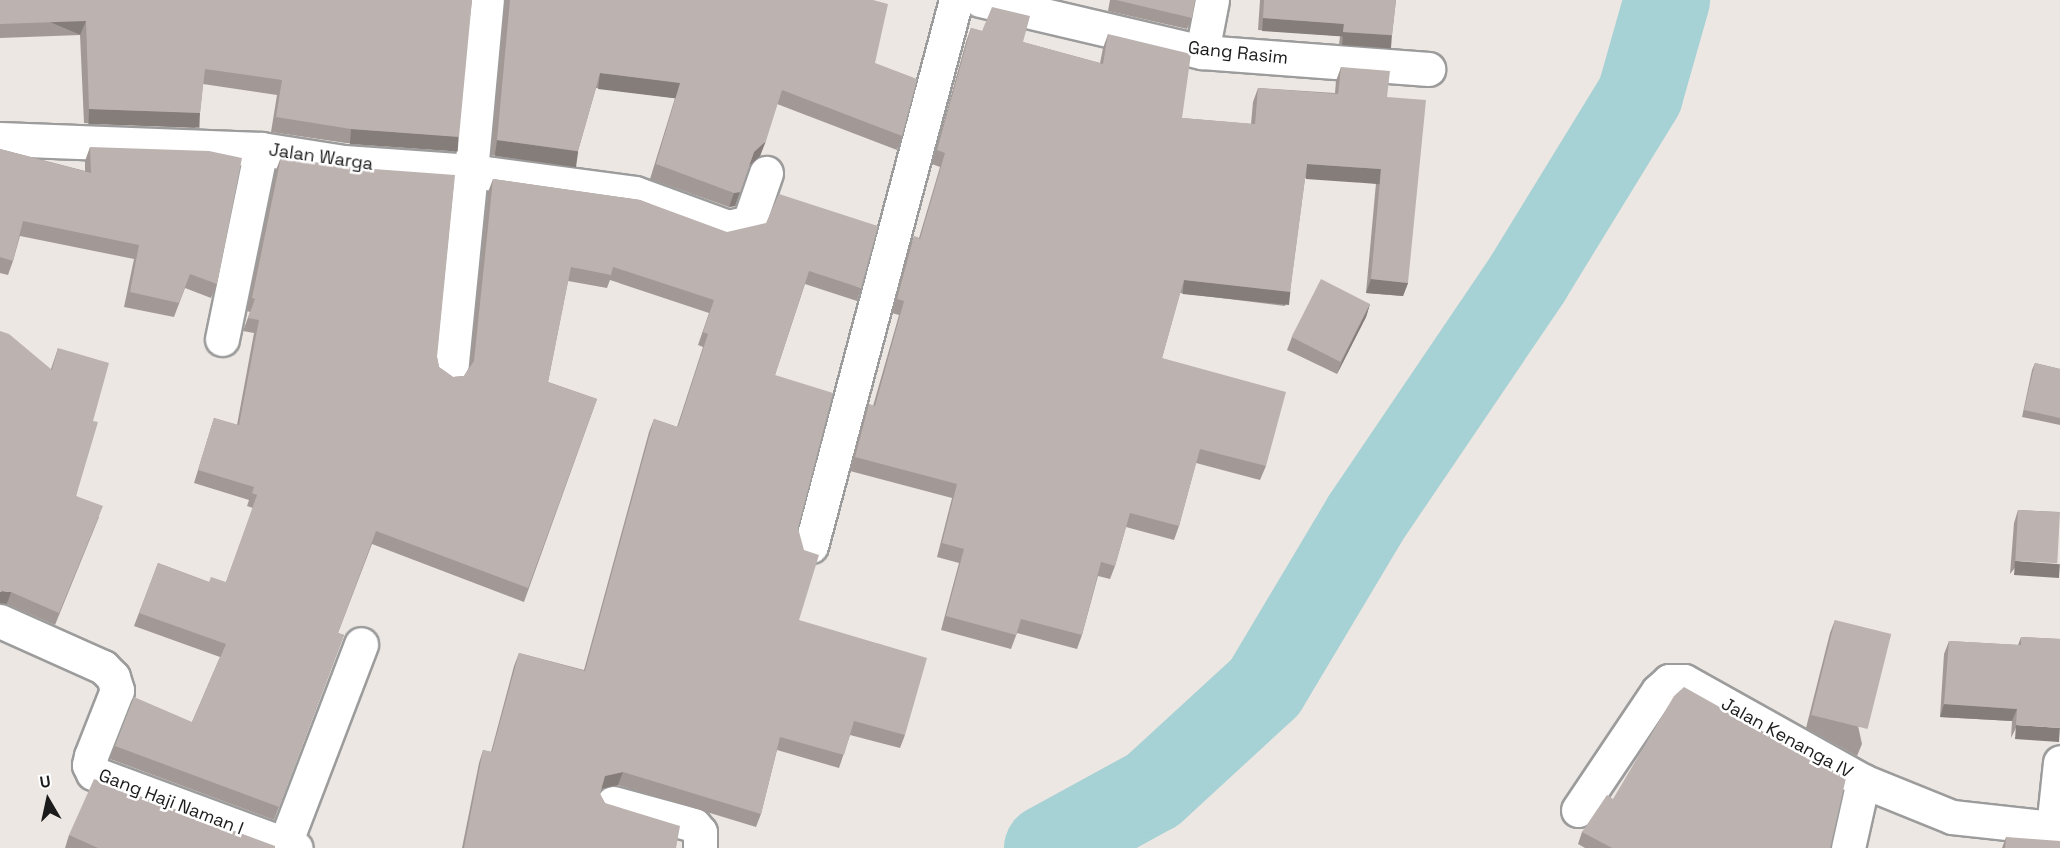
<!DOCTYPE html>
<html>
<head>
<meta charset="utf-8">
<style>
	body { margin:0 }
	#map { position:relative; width:2060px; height:848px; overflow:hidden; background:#ece7e2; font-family:"Space Grotesk",sans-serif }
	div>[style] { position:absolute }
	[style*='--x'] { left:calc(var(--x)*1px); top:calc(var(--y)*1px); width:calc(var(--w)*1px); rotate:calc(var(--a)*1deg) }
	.river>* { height:86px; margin:-43px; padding:0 43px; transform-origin:43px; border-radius:43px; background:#a6d1d5 }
	.roads { filter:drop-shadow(2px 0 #9c9c9c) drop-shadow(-2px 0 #9c9c9c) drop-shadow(0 2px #9c9c9c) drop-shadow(0 -2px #9c9c9c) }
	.street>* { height:33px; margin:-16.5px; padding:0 16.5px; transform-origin:16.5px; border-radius:16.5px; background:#fff }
	.wall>* { inset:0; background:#a29996 }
	.shaded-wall>* { inset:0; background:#847d7a; transform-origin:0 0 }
	.building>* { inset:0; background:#bcb2af; transform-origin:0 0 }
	span { translate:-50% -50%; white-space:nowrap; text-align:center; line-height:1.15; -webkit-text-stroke:5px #fff; paint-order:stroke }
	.street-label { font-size:18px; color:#1b1b1b }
	.north { position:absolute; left:18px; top:770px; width:60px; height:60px; -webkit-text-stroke:4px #fff; paint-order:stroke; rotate:351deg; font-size:16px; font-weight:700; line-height:24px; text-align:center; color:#1b1b1b }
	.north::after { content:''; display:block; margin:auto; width:21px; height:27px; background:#1b1b1b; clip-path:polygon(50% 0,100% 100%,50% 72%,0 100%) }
</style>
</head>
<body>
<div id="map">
	<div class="river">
		<i style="--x:1047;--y:848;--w:121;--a:-28.7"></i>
		<i style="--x:1153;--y:790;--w:152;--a:-42.6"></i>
		<i style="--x:1265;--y:687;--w:196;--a:-59.2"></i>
		<i style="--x:1365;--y:519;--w:291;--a:-55.9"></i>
		<i style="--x:1528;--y:278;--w:215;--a:-58.5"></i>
		<i style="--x:1640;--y:95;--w:99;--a:-74.1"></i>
	</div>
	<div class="roads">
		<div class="street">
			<i style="--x:980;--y:0;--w:228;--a:13.2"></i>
			<i style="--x:1202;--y:52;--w:227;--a:4.3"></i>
			<i style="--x:1202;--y:52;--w:53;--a:-79.1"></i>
			<i style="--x:0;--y:139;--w:261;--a:2.2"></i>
			<i style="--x:261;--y:149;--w:84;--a:8.9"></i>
			<i style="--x:344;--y:162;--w:127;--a:4.1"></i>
			<i style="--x:471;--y:171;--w:172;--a:-84.7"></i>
			<i style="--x:222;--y:339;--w:194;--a:-78.4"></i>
			<i style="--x:451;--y:372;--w:202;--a:-84.3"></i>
			<i style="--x:471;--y:171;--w:165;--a:7.6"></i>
			<i style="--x:635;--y:193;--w:99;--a:20.1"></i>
			<i style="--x:728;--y:227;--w:22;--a:-13"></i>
			<i style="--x:749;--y:222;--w:52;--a:-70.9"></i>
			<i style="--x:811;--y:546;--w:565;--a:-75.13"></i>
			<i style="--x:0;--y:621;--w:113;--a:24.1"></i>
			<i style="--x:103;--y:667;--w:14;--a:45"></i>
			<i style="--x:113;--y:677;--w:14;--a:73"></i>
			<i style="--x:117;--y:690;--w:71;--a:111.5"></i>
			<i style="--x:91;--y:756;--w:9;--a:103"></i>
			<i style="--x:89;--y:765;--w:9;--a:63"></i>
			<i style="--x:93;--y:773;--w:216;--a:20.3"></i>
			<i style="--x:613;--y:803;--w:84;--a:15.2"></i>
			<i style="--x:694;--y:825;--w:9;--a:49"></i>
			<i style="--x:700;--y:832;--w:16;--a:90"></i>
			<i style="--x:1578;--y:810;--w:143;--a:-56.1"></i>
			<i style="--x:1658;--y:691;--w:15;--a:-42"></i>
			<i style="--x:1669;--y:681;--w:15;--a:0"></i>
			<i style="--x:1684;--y:681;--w:205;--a:29.2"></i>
			<i style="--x:1863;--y:781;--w:96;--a:22"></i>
			<i style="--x:1952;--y:817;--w:109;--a:6.3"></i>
			<i style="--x:2053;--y:828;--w:66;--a:-83.9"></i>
			<i style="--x:284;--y:846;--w:216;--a:-69.1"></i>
			<i style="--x:1848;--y:848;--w:69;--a:-77.4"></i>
		</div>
	</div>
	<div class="wall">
		<i style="clip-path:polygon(0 0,472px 0,454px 151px,346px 143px,271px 132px,277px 95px,203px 84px,200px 113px,195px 128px,84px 123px,80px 35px,0 38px)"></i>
		<i style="clip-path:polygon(505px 0,873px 0,875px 63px,902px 136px,897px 150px,777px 104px,760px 156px,749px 166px,735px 206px,729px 207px,650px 179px,675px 98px,596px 88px,578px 151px,572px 166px,491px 155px)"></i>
		<i style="clip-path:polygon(1110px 0,1195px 0,1192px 18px,1187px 29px,1108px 11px)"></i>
		<i style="clip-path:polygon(1260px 0,1396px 0,1392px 35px,1388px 47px,1339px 44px,1340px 36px,1258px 30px)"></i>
		<i style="clip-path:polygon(971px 28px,1100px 63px,1103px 48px,1108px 34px,1182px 118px,1251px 124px,1253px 102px,1258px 88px,1335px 93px,1336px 81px,1341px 67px,1387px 97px,1408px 283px,1403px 296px,1366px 293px,1376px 183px,1305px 178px,1290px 292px,1285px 306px,1180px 293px,1162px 358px,1266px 466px,1260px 480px,1196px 463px,1179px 526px,1174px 540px,1126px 527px,1115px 566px,1110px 579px,1098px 576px,1082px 635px,1077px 649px,1017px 633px,1011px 649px,941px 630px,959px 563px,937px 557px,952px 498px,850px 471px,864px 418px,869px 404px,873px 406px,899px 315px,892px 313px,909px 250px,914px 236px,919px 238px,940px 167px,932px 164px,966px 42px)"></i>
		<i style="clip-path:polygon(90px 147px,217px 284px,211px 298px,185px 288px,174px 317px,124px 307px,134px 259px,20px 236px,13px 261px,8px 275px,0 273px,0 149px,85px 171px,85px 161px)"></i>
		<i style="clip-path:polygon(281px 157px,437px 357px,439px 367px,453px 377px,464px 376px,470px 366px,488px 192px,493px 179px,640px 200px,861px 288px,857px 301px,805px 284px,775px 375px,798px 528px,799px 620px,905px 735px,900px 748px,850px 735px,839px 768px,777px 750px,761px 814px,756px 827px,618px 785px,601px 789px,600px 794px,605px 803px,676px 848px,462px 848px,479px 763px,483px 750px,491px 752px,514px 666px,519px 653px,584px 670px,649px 432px,654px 419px,677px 427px,703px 347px,698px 345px,709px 313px,610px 280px,607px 288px,568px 281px,548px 382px,597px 399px,524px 602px,372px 544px,338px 633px,344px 635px,274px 820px,110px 759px,115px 746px,192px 722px,220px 657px,134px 626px,158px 563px,209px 582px,226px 582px,253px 508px,247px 506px,249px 500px,194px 483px,214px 418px,237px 425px,254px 333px,243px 331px,250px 312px,247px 311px,276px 170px)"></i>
		<i style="clip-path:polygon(1370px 304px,1366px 317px,1337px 374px,1287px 350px,1292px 337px)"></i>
		<i style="clip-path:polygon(58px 348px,93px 421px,76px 496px,99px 517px,55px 625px,7px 604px,51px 369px)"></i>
		<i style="clip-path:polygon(2035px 363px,2060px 369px,2060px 425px,2022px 417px,2032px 370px)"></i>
		<i style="clip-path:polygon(2018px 510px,2060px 512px,2010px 574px,2014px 523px)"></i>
		<i style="clip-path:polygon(1835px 620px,1862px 744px,1857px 756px,1806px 728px,1830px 633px)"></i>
		<i style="clip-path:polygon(2021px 637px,2060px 639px,2011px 738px,2012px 721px,1940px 717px,1944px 654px,1949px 641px,2018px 645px)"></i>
		<i style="clip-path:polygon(1613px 799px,1830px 848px,1585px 848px,1578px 844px,1582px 832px)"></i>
		<i style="clip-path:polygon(69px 835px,275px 848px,65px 848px)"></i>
		<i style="clip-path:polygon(2006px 837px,2060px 848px,2002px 848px)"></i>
	</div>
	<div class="shaded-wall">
		<i style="left:1263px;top:18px;width:81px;height:13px;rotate:4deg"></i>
		<i style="left:86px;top:21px;width:15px;height:86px;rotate:113deg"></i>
		<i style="left:1343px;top:32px;width:49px;height:13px;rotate:4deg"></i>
		<i style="left:600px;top:73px;width:81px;height:16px;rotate:7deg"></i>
		<i style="left:89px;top:109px;width:111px;height:15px;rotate:2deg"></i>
		<i style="left:351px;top:129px;width:108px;height:15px;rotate:4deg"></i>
		<i style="left:497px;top:140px;width:82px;height:16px;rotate:8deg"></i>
		<i style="clip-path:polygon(766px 141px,760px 156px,749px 166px,754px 152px)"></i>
		<i style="left:1307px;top:164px;width:74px;height:15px;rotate:4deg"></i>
		<i style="clip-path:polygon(740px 192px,735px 206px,729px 207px,734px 193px)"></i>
		<i style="clip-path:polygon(1371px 279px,1408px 283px,1403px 296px,1366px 293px)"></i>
		<i style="left:1184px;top:280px;width:107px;height:14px;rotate:6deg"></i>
		<i style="clip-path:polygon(1370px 304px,1366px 317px,1337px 374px,1342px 361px)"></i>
		<i style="left:2015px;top:561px;width:45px;height:14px;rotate:4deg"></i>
		<i style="clip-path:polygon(2px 591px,11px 592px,7px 604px,0 603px,0 592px)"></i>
		<i style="clip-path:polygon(1944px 704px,2017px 709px,2012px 721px,1940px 717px)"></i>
		<i style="left:2016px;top:725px;width:44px;height:14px;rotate:4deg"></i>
		<i style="clip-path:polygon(623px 772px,618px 785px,600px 789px,605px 776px)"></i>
	</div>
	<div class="building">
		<i style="clip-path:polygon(0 0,472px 0,459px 137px,351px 129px,276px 117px,282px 80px,205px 69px,200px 113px,89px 109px,86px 21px,0 24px)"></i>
		<i style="clip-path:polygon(510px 0,873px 0,888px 4px,875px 63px,917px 79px,902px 136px,782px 90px,766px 141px,754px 152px,740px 192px,734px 193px,656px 164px,680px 83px,600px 73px,578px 151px,497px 140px)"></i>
		<i style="clip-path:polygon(1116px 0,1195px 0,1192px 18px)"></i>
		<i style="clip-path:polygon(1264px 0,1396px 0,1392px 35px,1343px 32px,1344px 24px,1263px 18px)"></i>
		<i style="clip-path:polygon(992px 7px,1030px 16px,1023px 42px,1103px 64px,1108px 34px,1191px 54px,1182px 118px,1255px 124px,1258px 88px,1338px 94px,1341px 67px,1390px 71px,1387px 97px,1426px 100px,1408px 283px,1371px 279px,1381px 169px,1307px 164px,1290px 292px,1184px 280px,1162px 358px,1286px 392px,1266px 466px,1200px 449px,1179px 526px,1130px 513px,1115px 566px,1101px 562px,1082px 635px,1021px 619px,1016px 635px,946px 616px,964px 549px,942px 543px,957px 484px,855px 457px,869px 404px,875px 406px,904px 301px,897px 299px,914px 236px,920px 239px,945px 153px,937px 150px,971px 28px,982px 31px)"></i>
		<i style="clip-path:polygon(90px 147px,209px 151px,242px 158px,217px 284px,190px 274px,179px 303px,130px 292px,139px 245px,23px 221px,13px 261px,0 257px,0 149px,91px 173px)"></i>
		<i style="clip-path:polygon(281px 157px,347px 167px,455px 175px,437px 357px,439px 367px,453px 377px,464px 376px,474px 361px,493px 179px,640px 200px,727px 232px,766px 223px,779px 194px,878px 226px,861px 288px,809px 271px,775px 375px,833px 393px,798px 528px,804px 550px,819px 555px,799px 620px,927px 658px,905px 735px,854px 721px,844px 755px,780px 737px,761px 814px,623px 772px,605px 776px,600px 794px,605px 803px,680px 826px,676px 848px,464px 848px,483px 750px,492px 752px,519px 653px,585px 671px,654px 419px,678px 427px,708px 334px,703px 332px,714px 300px,613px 267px,611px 275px,571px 267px,548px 382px,597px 399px,528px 588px,376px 531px,338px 633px,344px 635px,279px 807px,115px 746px,134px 697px,192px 722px,226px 644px,139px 613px,158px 563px,209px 582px,211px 577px,226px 582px,257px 495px,252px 493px,254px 487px,198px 470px,214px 418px,239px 425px,259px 320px,248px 318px,255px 299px,252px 298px)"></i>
		<i style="left:1321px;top:279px;width:55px;height:65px;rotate:27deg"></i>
		<i style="clip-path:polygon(0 331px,9px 334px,52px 370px,58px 348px,109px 363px,93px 421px,98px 422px,76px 496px,103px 506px,59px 613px,11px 592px,2px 591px,0 592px)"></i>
		<i style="clip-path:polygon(2035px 363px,2060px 369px,2060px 418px,2024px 410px)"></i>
		<i style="left:2018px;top:510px;width:42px;height:51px;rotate:3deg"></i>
		<i style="left:1835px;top:620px;width:58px;height:98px;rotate:14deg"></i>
		<i style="clip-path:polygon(2021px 637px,2060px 639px,2060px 728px,2016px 725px,2017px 709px,1944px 704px,1949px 641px,2021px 645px)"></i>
		<i style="clip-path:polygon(1684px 687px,1846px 778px,1830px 848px,1612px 848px,1582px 832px,1607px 795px,1613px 799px,1674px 696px)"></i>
		<i style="clip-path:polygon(94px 779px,275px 846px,275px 848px,98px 848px,69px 835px)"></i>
		<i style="clip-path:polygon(2006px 837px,2060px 841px,2060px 848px,2005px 848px)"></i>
	</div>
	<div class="street-label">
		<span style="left:1238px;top:53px;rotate:6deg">Gang Rasim</span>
		<span style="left:321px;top:157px;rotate:8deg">Jalan Warga</span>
		<span style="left:1787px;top:738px;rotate:29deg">Jalan Kenanga IV</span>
		<span style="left:171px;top:802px;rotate:21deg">Gang Haji Naman I</span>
	</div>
	<div class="north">U</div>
</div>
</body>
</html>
